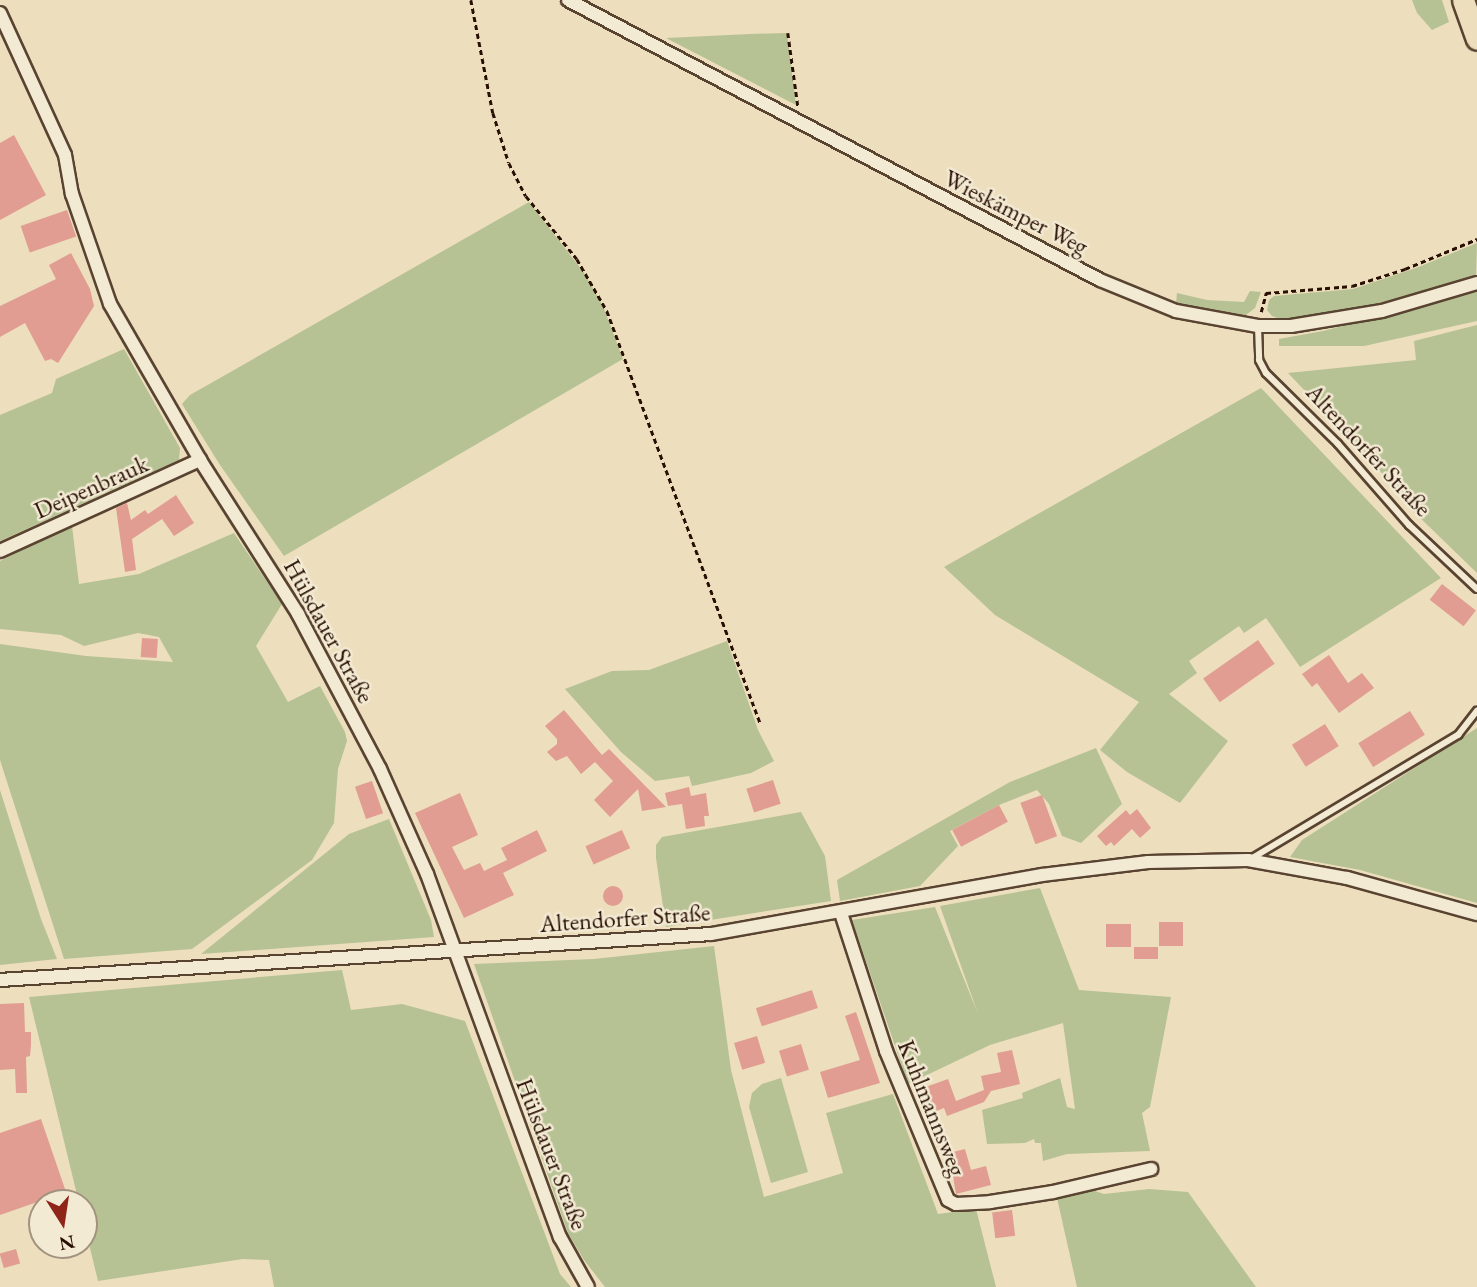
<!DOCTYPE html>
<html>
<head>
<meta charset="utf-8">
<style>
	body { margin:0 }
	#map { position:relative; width:1477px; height:1287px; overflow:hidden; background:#eddebd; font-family:"EB Garamond",serif }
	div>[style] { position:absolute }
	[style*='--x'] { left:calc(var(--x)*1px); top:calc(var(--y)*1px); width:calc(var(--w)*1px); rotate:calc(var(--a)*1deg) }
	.green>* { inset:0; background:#b6c293 }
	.building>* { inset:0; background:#e19d92; transform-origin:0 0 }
	.round { border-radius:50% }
	.path>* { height:2.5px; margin-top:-1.25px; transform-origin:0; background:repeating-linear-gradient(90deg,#280f02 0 5px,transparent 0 8.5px) }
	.roads { filter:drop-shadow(2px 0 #594331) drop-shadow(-2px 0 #594331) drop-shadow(0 2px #594331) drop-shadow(0 -2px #594331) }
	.service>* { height:6px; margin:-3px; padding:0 3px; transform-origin:3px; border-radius:3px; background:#f3ead4 }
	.minor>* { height:12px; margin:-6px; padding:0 6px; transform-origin:6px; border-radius:6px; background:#f3ead4 }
	.motorway>* { height:21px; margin:-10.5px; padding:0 10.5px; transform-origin:10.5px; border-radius:10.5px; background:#eddebd }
	span { translate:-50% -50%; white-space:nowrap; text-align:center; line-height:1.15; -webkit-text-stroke:5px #f3ead4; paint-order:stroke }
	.street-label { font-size:24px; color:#280f02 }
	.north { position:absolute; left:28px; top:1189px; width:70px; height:70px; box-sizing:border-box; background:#f3ead4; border:2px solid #a29280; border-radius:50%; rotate:168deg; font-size:19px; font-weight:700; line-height:28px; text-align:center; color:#280f02 }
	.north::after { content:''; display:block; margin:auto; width:24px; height:32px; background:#8f2418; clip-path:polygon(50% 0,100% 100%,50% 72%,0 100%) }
</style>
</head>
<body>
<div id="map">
	<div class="green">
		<i style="clip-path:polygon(1412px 0,1442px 0,1449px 22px,1432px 30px,1417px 13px)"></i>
		<i style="clip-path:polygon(787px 33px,796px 105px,666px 38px,750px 34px)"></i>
		<i style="clip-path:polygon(529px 202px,585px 274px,603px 306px,623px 359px,284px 556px,220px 465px,182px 404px,190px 395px)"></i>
		<i style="clip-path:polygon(1477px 243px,1476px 277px,1335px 315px,1280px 319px,1272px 316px,1267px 310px,1269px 300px,1274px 296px,1353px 289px,1416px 268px)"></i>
		<i style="clip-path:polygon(1250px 291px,1261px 292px,1255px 308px,1242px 318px,1176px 305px,1177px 293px,1207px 300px,1244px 302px)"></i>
		<i style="clip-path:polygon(1477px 292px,1477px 321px,1364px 346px,1279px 346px,1279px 339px,1323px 331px)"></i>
		<i style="clip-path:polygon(1477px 325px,1477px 573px,1414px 512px,1370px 459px,1288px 373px,1416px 360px,1414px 341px)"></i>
		<i style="clip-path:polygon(124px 349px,180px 448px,179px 460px,0 541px,0 415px,52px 393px,56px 379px)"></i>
		<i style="clip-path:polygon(1261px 388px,1441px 578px,1300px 667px,1266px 618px,1244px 633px,1239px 626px,1189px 661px,1197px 673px,1169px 694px,1228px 741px,1180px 803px,1127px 772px,1100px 750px,1139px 702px,995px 615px,944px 567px)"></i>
		<i style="clip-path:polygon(72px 526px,79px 584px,139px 574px,234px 533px,282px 604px,256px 646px,288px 702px,320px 686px,345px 732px,347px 741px,338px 769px,334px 823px,312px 860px,192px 949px,64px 959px,0 760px,0 644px,86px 656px,173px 662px,159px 637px,138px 633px,84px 646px,61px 635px,0 629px,0 561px)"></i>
		<i style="clip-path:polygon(727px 641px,758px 730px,774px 761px,751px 773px,692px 786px,689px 776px,655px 781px,621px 752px,565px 689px,612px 671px,649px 670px)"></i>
		<i style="clip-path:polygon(1477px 728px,1477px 903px,1360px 870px,1290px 857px,1302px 840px)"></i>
		<i style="clip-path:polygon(1096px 748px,1122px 804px,1081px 843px,1062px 836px,1049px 804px,1037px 790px,999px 805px,950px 831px,958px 846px,920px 886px,840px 901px,837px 880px,1010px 782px)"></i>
		<i style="clip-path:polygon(0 790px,41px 919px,57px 959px,0 965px)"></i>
		<i style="clip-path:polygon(801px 812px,825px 856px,831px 901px,666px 927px,656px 858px,656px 845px,662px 837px)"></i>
		<i style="clip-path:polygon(389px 819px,431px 920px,434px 937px,201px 954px,349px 834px)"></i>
		<i style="clip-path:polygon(1040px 888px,1079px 990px,1171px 997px,1150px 1107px,1142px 1113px,1150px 1151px,1067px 1154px,1043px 1161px,1041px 1143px,1035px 1143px,1034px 1139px,1025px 1143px,987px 1144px,982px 1110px,1023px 1098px,1022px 1093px,1060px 1078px,1067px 1107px,1075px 1109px,1063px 1023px,990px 1045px,908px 1084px,852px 920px,935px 907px,978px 1014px,940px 906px)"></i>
		<i style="clip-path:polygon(714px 946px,731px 1070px,764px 1197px,843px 1173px,826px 1113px,893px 1094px,938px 1214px,976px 1209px,996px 1287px,605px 1287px,584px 1260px,568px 1233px,474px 964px,594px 959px)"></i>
		<i style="clip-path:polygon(342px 970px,351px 1010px,402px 1004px,465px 1021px,560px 1274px,571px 1287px,274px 1287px,269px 1260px,243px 1259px,98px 1281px,84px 1223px,84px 1203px,79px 1203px,29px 997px)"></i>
		<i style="clip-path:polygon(781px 1078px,808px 1172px,771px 1183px,749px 1107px,752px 1093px,762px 1084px)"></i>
		<i style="clip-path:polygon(1149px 1189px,1188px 1192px,1256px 1287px,1077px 1287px,1057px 1198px,1092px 1190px,1104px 1194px)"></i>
	</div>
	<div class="building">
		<i style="clip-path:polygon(14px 135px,46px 195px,0 220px,0 143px)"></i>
		<i style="left:67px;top:210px;width:28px;height:49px;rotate:71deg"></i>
		<i style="clip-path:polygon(71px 253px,90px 289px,94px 306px,58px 363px,51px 359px,45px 361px,25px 323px,0 337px,0 306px,56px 279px,49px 265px)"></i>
		<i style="clip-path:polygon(176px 495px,194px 523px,174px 536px,162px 519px,132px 539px,136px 570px,125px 572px,116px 508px,127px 503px,131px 520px,145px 510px,148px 514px)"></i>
		<i style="left:1442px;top:584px;width:43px;height:20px;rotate:38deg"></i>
		<i style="left:142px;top:638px;width:16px;height:19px;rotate:4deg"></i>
		<i style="left:1258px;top:640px;width:29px;height:67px;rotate:55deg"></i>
		<i style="clip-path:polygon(1329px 655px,1348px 683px,1362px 673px,1374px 688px,1339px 713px,1317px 683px,1312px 687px,1302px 674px)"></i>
		<i style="clip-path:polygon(564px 710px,602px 755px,609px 749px,666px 807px,642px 811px,638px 789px,610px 817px,594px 800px,613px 781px,595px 762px,581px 774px,567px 756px,556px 761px,547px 752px,557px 744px,557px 739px,545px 726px)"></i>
		<i style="left:1410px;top:711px;width:28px;height:61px;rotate:58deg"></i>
		<i style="left:1325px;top:724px;width:26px;height:39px;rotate:58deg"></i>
		<i style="left:773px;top:780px;width:25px;height:28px;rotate:72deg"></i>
		<i style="left:372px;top:781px;width:34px;height:18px;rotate:71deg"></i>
		<i style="clip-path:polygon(689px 787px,691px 796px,706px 793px,709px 816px,704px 816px,705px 826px,686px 829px,682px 804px,668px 806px,665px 793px)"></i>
		<i style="clip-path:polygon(460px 793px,478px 835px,452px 847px,464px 870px,480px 863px,484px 871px,507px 860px,501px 848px,537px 830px,547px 851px,503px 873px,514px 895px,464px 918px,415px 813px)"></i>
		<i style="left:1042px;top:795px;width:44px;height:23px;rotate:70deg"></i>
		<i style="left:999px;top:805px;width:19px;height:53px;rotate:62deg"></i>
		<i style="clip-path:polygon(1137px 809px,1151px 828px,1140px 838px,1132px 829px,1114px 846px,1111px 842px,1106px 846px,1097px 836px,1126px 810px,1130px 815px)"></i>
		<i style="left:622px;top:830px;width:20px;height:40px;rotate:66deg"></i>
		<i class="round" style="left:603px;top:886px;width:20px;height:20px"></i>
		<i style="left:1183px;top:922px;width:24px;height:24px;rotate:90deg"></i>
		<i style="left:1106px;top:924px;width:25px;height:23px"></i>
		<i style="left:1134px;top:947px;width:24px;height:12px"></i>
		<i style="left:812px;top:990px;width:19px;height:59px;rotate:72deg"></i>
		<i style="clip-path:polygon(24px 1003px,25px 1032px,31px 1032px,31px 1045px,30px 1056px,26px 1057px,27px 1093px,16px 1093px,15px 1069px,0 1070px,0 1004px)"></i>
		<i style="clip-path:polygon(856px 1012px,880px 1083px,828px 1098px,820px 1072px,860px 1060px,845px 1016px)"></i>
		<i style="left:757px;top:1036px;width:28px;height:24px;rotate:73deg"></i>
		<i style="left:801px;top:1044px;width:27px;height:23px;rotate:73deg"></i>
		<i style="clip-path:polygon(1012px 1050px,1020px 1084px,991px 1091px,984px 1102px,947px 1116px,944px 1108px,929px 1114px,920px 1089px,948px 1079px,956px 1101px,984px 1090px,981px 1076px,1001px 1072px,997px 1053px)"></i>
		<i style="clip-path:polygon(41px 1119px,66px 1192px,0 1215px,0 1133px)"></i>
		<i style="clip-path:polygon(965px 1149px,971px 1170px,986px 1166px,991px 1185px,956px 1194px,949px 1153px)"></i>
		<i style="left:1012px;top:1210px;width:26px;height:20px;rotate:83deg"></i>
		<i style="left:16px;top:1249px;width:15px;height:17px;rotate:74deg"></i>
	</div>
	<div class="path">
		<i style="--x:471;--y:0;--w:115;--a:79"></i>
		<i style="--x:493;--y:113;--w:52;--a:72.3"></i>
		<i style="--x:509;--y:163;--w:37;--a:63"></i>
		<i style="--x:526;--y:196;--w:81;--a:51"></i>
		<i style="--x:577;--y:259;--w:60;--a:60"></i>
		<i style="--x:607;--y:311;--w:439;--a:69.6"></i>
		<i style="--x:788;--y:33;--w:74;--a:82.2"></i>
		<i style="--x:1261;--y:312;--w:20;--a:-75"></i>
		<i style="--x:1266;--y:293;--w:86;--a:-4.7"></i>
		<i style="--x:1352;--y:286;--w:56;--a:-17.8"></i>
		<i style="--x:1405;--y:269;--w:78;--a:-22.6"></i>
	</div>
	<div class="roads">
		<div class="service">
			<i style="--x:1258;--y:326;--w:34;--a:88"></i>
			<i style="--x:1259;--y:360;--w:15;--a:62"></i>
			<i style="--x:1266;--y:373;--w:101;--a:44.6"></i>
			<i style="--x:1338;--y:444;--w:108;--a:48.8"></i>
			<i style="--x:1409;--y:525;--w:93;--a:43.3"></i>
			<i style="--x:1249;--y:860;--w:244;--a:-30.9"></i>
			<i style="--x:1458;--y:735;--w:31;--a:-52"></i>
		</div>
		<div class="minor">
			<i style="--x:568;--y:0;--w:601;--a:27.76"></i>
			<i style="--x:1100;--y:280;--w:82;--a:22.2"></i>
			<i style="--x:1176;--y:311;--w:83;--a:10.4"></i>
			<i style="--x:1258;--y:326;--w:33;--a:0"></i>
			<i style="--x:1291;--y:326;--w:92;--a:-9.4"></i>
			<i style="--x:1382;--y:311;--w:99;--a:-16.4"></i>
			<i style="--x:0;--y:13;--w:156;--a:65.4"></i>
			<i style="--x:65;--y:155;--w:40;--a:80"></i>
			<i style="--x:72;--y:194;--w:116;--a:70.9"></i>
			<i style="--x:110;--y:304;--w:180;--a:60"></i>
			<i style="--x:200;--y:460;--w:183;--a:57.5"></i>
			<i style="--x:298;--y:614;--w:175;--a:62.1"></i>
			<i style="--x:380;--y:769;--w:115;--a:65.9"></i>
			<i style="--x:427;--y:874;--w:387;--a:69.9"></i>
			<i style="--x:560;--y:1237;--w:57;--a:60.8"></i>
			<i style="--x:0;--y:551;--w:220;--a:-24.5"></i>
			<i style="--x:841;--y:913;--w:145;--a:71.9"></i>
			<i style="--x:886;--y:1051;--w:161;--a:67.4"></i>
			<i style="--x:948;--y:1200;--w:9;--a:27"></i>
			<i style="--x:956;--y:1204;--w:34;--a:-3"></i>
			<i style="--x:990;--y:1202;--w:64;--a:-9"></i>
			<i style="--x:1053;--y:1192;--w:101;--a:-13.2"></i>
			<i style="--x:0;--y:980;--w:712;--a:-3.7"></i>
			<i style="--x:711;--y:934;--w:336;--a:-10.1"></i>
			<i style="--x:1042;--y:875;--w:107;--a:-7"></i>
			<i style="--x:1148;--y:862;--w:100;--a:-1.1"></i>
			<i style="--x:1248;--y:860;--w:101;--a:10.3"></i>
			<i style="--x:1347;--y:878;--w:135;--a:15.5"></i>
		</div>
		<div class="motorway">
			<i style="--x:1463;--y:0;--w:41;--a:70.3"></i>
		</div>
	</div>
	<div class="street-label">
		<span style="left:1016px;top:212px;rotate:27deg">Wieskämper Weg</span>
		<span style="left:1369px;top:450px;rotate:47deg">Altendorfer Straße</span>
		<span style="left:91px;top:487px;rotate:-24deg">Deipenbrauk</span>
		<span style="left:329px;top:631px;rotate:61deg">Hülsdauer Straße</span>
		<span style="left:625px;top:918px;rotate:-4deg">Altendorfer Straße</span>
		<span style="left:932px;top:1108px;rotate:68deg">Kuhlmannsweg</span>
		<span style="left:552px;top:1154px;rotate:69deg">Hülsdauer Straße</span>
	</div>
	<div class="north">N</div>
</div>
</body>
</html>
